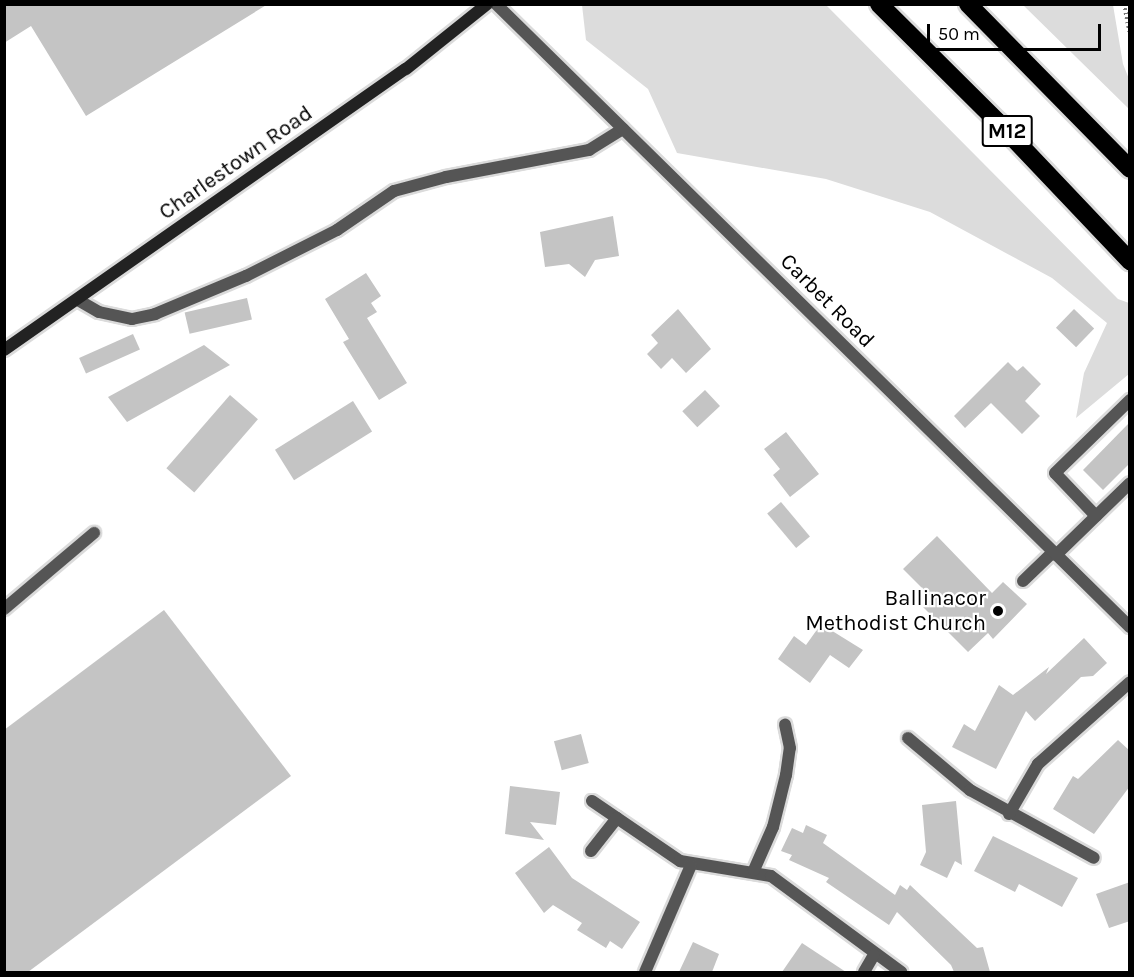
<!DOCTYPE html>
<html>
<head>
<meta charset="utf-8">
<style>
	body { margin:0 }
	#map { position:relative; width:1134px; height:977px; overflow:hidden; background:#fff; font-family:Karla,sans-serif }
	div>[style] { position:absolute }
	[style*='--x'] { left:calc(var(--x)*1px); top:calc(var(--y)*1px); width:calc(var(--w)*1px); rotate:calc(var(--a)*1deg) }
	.green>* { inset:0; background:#dcdcdc }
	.building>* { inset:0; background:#c4c4c4; transform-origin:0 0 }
	.path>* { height:4px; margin-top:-2px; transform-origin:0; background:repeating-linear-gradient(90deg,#777 0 1.5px,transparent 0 4.5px) }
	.roads { filter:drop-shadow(2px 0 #dbdbdb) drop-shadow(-2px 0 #dbdbdb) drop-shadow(0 2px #dbdbdb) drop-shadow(0 -2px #dbdbdb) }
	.lane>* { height:12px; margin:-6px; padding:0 6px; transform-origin:6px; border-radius:6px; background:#555 }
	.street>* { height:12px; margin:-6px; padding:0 6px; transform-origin:6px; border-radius:6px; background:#555 }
	.secondary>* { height:12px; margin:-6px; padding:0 6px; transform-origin:6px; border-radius:6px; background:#222 }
	.highway>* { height:18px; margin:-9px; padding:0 9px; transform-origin:9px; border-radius:9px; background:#000 }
	.dots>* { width:16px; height:16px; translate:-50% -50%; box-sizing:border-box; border:3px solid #fff; border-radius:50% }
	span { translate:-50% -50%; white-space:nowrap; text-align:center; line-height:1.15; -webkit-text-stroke:4.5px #fff; paint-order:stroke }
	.shield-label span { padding:2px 4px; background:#fff; border:2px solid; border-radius:4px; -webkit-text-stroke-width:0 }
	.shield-label { font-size:21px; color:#000; font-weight:700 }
	.street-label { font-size:22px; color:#000 }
	.poi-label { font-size:22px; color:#000 }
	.right { translate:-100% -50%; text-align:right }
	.frame { position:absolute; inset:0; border:6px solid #000; pointer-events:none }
	.scale { position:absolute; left:927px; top:24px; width:174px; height:27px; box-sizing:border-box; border:3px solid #000; border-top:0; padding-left:8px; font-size:18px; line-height:21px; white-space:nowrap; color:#000; -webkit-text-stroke:4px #fff; paint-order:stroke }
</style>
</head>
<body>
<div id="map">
	<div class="green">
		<i style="clip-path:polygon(582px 5px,826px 5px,1118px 299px,1129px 303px,1129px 374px,1076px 418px,1084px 373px,1107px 323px,1052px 278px,930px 212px,826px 179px,677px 153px,648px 89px,586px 40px)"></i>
		<i style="clip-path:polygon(1023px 5px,1113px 5px,1123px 64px,1129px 79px,1129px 109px)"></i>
	</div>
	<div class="building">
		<i style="clip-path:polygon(4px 4px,268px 4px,86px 116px,31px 26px,4px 43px)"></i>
		<i style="clip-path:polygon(613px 216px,619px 256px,595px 260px,585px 277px,569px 264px,545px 267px,540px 232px)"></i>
		<i style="clip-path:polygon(366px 273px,381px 296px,371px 303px,377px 312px,367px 318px,407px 383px,379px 400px,343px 342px,349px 339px,325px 299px)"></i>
		<i style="left:247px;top:298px;width:22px;height:64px;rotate:77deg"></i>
		<i style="clip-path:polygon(678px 309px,711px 349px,686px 373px,672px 358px,661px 369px,647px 354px,658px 343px,651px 335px)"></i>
		<i style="left:1074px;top:309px;width:28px;height:26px;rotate:44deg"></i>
		<i style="left:133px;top:334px;width:17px;height:59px;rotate:66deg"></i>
		<i style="clip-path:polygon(204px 345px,230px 365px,127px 422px,108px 397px)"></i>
		<i style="clip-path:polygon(1008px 362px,1017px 371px,1023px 366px,1041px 384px,1025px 401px,1040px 416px,1022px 434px,991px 403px,965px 428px,954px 416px)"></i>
		<i style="left:705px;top:390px;width:22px;height:31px;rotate:47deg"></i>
		<i style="left:230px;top:395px;width:37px;height:97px;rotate:41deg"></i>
		<i style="left:353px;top:401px;width:36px;height:92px;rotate:58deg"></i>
		<i style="clip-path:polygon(1130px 422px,1130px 463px,1103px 490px,1083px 470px)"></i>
		<i style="clip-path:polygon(786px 432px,819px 474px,790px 497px,773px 475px,780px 469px,764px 449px)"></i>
		<i style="left:781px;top:502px;width:45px;height:18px;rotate:50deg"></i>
		<i style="clip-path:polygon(937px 536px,992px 593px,1003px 582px,1027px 604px,993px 639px,988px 633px,968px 652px,923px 607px,932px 598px,903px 569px)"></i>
		<i style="clip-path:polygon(164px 610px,291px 776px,28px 972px,4px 972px,4px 730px)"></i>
		<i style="clip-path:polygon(821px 624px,863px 650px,849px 668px,830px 655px,810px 683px,778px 659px,794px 636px,806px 645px)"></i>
		<i style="clip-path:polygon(1084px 638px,1107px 663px,1093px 676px,1081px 677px,1035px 721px,1026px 711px,996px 769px,952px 747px,964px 724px,975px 731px,999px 685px,1013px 695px,1049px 667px,1046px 674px)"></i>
		<i style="left:581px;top:734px;width:30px;height:28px;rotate:75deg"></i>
		<i style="clip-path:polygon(1118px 740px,1130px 751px,1130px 786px,1094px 834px,1053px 809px,1073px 776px,1078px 779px)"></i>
		<i style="clip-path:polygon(510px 786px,560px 792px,556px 825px,530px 822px,544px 840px,505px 834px)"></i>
		<i style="clip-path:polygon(956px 801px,962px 865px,955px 861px,947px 878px,920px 865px,926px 852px,922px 805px)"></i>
		<i style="clip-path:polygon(806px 825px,827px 835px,823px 843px,895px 895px,900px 885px,907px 890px,910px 885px,977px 948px,983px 947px,990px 972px,954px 972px,951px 965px,897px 912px,889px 925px,826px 882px,829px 878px,789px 860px,792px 855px,781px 851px,792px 828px,803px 833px)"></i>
		<i style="clip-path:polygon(993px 836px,1078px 878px,1062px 907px,1019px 884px,1015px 892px,974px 871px)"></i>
		<i style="clip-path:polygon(549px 847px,572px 878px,640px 922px,622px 949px,610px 941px,606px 948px,577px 930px,582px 923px,553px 905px,544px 913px,515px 873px)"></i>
		<i style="clip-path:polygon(1130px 882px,1130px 921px,1109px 928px,1096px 894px)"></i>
		<i style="clip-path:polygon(693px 942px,719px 954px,712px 972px,679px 972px)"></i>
		<i style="clip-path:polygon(802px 943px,846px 972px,782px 972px)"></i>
	</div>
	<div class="path">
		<i style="--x:1124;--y:4;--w:33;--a:79"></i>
	</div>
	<div class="roads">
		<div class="lane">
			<i style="--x:78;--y:300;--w:24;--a:30"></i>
			<i style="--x:99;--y:312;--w:34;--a:12"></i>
			<i style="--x:132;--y:319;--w:24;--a:-12"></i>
			<i style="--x:155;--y:314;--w:99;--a:-22.7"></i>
			<i style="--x:246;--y:276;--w:102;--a:-26.8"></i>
			<i style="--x:337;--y:230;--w:69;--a:-34.4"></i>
			<i style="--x:394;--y:191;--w:54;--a:-15.1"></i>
			<i style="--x:446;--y:177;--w:146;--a:-10.7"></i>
			<i style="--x:589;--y:150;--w:40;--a:-32"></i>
			<i style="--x:1096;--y:516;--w:59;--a:-133.6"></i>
			<i style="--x:1055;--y:473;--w:105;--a:-44.2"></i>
			<i style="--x:1056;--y:555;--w:103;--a:-44.2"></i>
			<i style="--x:1023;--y:581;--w:42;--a:-44"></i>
			<i style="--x:4;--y:609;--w:118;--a:-40.2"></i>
		</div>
		<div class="street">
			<i style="--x:496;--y:4;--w:889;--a:44.5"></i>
			<i style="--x:908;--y:738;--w:81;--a:40"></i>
			<i style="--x:970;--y:790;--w:141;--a:28.7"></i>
			<i style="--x:592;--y:801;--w:107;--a:34.3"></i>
			<i style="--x:680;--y:861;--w:92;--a:9.4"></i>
			<i style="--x:771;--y:876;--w:162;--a:36.4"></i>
			<i style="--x:1009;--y:814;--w:58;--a:-59.9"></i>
			<i style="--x:1038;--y:764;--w:123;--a:-41.7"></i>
			<i style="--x:591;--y:851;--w:42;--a:-51.8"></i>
			<i style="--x:754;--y:870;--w:47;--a:-66.2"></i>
			<i style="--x:773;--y:827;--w:54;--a:-76"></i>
			<i style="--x:786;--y:775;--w:27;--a:-82"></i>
			<i style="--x:790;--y:748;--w:24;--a:-102"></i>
			<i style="--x:645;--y:972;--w:116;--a:-66.7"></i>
			<i style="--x:864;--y:972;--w:20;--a:-60"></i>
		</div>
		<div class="secondary">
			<i style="--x:4;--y:350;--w:490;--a:-35"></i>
			<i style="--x:406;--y:69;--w:104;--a:-38.7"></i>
		</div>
		<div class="highway">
			<i style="--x:879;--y:4;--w:168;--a:44.8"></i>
			<i style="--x:998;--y:122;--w:192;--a:46.5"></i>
			<i style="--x:968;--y:4;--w:231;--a:45.5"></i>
		</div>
	</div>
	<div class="dots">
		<i style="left:998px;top:611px;background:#000"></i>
	</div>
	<div class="shield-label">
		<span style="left:1007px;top:131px">M12</span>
	</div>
	<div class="street-label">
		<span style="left:236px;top:163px;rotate:-35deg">Charlestown Road</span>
		<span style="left:827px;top:301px;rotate:45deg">Carbet Road</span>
	</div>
	<div class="poi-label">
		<span class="right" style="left:986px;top:611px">Ballinacor<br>Methodist Church</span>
	</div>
	<div class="frame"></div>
	<div class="scale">50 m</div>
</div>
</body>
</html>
